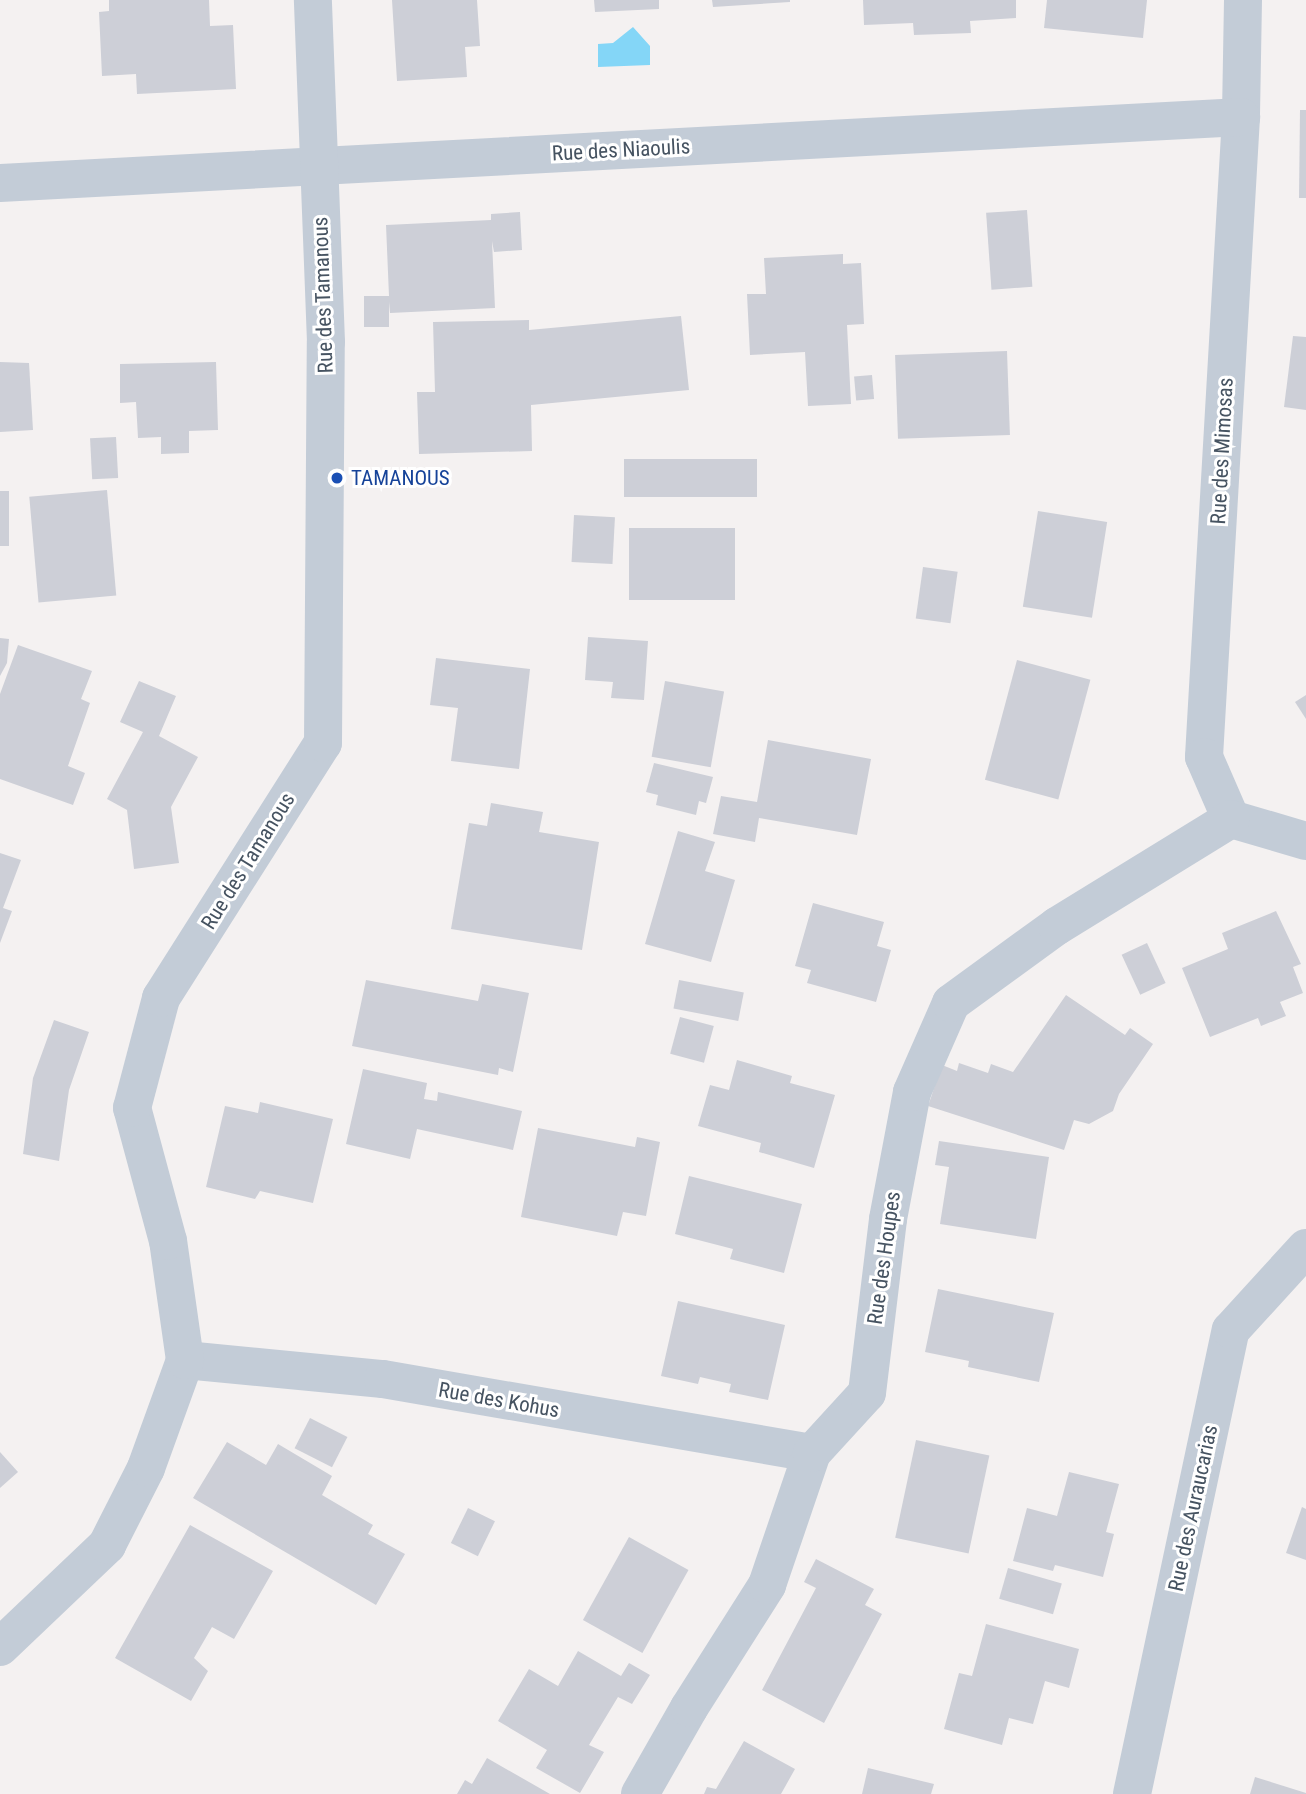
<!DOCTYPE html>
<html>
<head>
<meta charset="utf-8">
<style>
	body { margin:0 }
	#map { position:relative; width:1306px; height:1794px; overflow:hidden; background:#f4f1f1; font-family:"Roboto Condensed",sans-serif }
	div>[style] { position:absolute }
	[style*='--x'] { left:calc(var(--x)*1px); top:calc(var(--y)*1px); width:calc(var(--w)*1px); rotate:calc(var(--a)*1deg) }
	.water>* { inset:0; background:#84d6f7 }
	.building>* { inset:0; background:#cdcfd7; transform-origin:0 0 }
	.minor>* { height:38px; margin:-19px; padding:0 19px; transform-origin:19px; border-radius:19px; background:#c3ccd7 }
	.dots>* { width:19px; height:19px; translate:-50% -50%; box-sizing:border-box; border:4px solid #fff; border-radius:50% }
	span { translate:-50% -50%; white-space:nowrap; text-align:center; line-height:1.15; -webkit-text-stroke:6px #fff; paint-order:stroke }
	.street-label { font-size:21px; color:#465361 }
	.transit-label { font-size:21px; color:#164399 }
	.left { translate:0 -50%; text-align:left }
</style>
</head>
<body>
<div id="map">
	<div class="water">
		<i style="clip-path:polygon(633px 27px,650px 46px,650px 65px,598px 67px,598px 44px,613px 43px)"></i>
	</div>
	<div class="building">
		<i style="clip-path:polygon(109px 0,209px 0,210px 26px,233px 25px,236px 89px,137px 94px,136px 74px,102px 76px,99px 12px,109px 11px)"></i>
		<i style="clip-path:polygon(392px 0,477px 0,480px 46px,465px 47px,467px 77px,397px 81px)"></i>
		<i style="clip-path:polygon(594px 0,659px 0,659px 9px,595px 12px)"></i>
		<i style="clip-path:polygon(712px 0,790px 0,790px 2px,713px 7px)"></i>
		<i style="clip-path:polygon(863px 0,1016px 0,1016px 18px,970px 21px,971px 33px,914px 35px,913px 23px,864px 25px)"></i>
		<i style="clip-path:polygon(1047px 0,1147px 0,1143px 38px,1044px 28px)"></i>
		<i style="clip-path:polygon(1300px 110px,1306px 110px,1306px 198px,1299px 198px)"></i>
		<i style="left:1027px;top:210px;width:77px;height:41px;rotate:86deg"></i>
		<i style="clip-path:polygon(520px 212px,522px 250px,494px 252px,492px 241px,495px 308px,390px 313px,389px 302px,389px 327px,364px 327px,364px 296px,389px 296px,386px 225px,491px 220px,491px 214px)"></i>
		<i style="clip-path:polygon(843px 254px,843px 264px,861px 263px,864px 324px,847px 325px,851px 404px,808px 406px,805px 352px,750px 355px,747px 294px,766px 294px,764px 258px)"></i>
		<i style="clip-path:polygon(681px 316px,689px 390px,531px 405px,532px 451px,419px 454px,417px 392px,435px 392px,433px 322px,529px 320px,529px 330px)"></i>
		<i style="clip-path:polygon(1293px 336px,1306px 337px,1306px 410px,1284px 407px)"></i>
		<i style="left:1007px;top:351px;width:84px;height:112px;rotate:88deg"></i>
		<i style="clip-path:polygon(0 362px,29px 363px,33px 430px,0 432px)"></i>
		<i style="clip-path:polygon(216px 362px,218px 430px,189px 431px,189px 453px,161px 454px,161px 437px,138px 438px,136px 402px,120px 403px,120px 364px)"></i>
		<i style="left:872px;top:375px;width:24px;height:18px;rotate:85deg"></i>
		<i style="left:116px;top:437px;width:41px;height:26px;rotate:87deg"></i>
		<i style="left:624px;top:459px;width:133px;height:38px"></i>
		<i style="left:107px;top:490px;width:106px;height:78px;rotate:85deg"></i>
		<i style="left:0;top:491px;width:9px;height:55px"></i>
		<i style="left:1038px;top:511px;width:70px;height:97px;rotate:9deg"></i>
		<i style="left:574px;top:515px;width:41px;height:47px;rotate:3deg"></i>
		<i style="left:735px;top:528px;width:72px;height:106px;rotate:90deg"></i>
		<i style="left:923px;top:567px;width:35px;height:52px;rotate:8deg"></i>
		<i style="clip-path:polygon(588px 637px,648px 641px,644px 700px,611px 698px,613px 682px,585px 680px)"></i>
		<i style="clip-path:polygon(0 638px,9px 639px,7px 663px,0 676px)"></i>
		<i style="clip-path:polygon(18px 645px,92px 671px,81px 699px,90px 703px,68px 766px,85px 773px,73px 805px,0 779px,0 694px)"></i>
		<i style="clip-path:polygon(436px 658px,530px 669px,519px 769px,451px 761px,458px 708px,430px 705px)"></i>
		<i style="left:1017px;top:660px;width:76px;height:124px;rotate:15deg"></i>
		<i style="clip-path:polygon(139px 681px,176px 696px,159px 736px,198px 757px,171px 807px,179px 863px,134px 869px,127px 810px,107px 799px,143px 732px,120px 722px)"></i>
		<i style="left:665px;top:681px;width:60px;height:77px;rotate:10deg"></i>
		<i style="clip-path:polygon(1306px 695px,1306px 719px,1295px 702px)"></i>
		<i style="clip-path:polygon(768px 740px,871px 759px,857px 835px,759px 818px,755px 842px,713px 834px,721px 796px,757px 802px)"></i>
		<i style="clip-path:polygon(654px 763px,713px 777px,706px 803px,699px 801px,696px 815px,656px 805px,658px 795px,646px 792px)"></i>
		<i style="clip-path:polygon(491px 803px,543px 812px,539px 832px,599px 842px,582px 950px,451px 929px,469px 823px,487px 826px)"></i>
		<i style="clip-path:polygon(678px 831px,715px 842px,705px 871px,735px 880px,711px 962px,645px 944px)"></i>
		<i style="clip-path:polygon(0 853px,21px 860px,3px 908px,12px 911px,0 943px)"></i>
		<i style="clip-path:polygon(813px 903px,884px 922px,877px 946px,891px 950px,876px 1002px,807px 983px,811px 970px,795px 966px)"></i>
		<i style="clip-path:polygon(1276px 911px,1301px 964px,1293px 967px,1303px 993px,1280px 1002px,1286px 1016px,1261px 1026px,1258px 1018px,1210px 1037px,1182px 968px,1228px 949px,1222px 933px)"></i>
		<i style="left:1147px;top:943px;width:44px;height:28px;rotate:65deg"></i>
		<i style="clip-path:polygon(366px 980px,478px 1001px,482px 984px,529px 993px,513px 1072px,499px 1068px,498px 1075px,352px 1046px)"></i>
		<i style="left:679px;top:980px;width:66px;height:29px;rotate:11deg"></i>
		<i style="clip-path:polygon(1066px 995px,1125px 1035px,1130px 1028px,1153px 1044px,1119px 1094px,1113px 1111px,1089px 1124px,1074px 1120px,1064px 1150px,928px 1106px,942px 1065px,957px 1071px,959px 1063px,988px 1073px,991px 1064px,1013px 1072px)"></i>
		<i style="left:680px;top:1017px;width:35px;height:38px;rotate:15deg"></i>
		<i style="clip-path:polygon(54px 1020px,89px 1032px,69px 1090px,59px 1161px,23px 1154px,33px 1078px)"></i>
		<i style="clip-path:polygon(737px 1060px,792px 1076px,790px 1083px,835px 1095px,814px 1168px,759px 1152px,761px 1143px,698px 1126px,710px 1085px,729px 1090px)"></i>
		<i style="clip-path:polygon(363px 1069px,427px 1083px,424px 1099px,437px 1101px,438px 1092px,522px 1111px,513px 1150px,417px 1129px,410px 1159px,346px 1144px)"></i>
		<i style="clip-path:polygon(260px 1102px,333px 1119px,313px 1203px,260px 1191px,255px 1199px,206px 1187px,225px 1106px,258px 1113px)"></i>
		<i style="clip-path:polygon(538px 1128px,635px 1147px,637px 1137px,660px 1142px,646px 1216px,623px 1212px,617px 1236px,521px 1217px)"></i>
		<i style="clip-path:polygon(939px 1141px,1049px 1157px,1036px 1239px,940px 1224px,949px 1167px,935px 1165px)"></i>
		<i style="clip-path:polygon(689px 1176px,802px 1204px,784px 1273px,730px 1259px,733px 1249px,675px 1234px)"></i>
		<i style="clip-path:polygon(938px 1289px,1054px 1313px,1039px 1382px,968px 1367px,969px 1361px,925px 1352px)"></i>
		<i style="clip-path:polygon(678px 1301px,785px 1325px,768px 1400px,729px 1392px,731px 1384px,700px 1377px,698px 1384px,661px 1376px)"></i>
		<i style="left:310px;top:1418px;width:42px;height:34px;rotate:27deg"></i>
		<i style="left:916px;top:1440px;width:75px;height:100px;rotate:12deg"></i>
		<i style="clip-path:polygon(227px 1442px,266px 1465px,278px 1444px,332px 1476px,322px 1495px,373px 1525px,368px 1534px,405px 1554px,376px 1605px,193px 1498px)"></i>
		<i style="clip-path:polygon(0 1452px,18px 1472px,0 1488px)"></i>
		<i style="clip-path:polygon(1069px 1472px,1119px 1484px,1106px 1532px,1114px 1534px,1103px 1577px,1055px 1565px,1053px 1571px,1013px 1561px,1027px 1508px,1057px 1516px)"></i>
		<i style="clip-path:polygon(1302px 1507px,1306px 1509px,1306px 1560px,1286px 1553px)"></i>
		<i style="left:468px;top:1508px;width:30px;height:39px;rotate:26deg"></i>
		<i style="clip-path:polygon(190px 1525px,273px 1571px,234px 1639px,212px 1627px,194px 1658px,208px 1671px,191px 1701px,115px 1658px)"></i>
		<i style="left:629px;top:1537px;width:68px;height:95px;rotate:29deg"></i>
		<i style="clip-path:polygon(816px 1559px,874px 1589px,865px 1605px,882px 1614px,824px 1723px,762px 1690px,816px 1588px,804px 1582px)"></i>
		<i style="left:1008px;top:1568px;width:56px;height:32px;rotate:16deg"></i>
		<i style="clip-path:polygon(986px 1624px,1079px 1649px,1069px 1688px,1045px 1681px,1033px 1724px,1009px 1718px,1002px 1745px,944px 1729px,959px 1673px,972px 1676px)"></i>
		<i style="clip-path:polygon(578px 1651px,621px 1676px,629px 1663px,650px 1675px,632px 1704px,618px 1697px,589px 1745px,604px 1752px,580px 1793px,536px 1768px,547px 1750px,498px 1721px,529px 1669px,558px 1686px)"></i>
		<i style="clip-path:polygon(744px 1741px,795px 1769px,781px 1794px,704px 1794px,707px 1787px,716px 1789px)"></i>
		<i style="clip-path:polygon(487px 1758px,550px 1794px,457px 1794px,465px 1780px,472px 1784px)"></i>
		<i style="clip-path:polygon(868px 1768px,934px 1784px,931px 1794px,862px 1794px)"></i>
		<i style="clip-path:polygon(1255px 1777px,1306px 1793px,1306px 1794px,1250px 1794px)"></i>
	</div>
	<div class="minor">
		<i style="--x:1243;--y:0;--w:117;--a:91"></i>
		<i style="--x:1241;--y:117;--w:641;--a:93.31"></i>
		<i style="--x:1204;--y:757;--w:68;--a:66.5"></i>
		<i style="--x:1231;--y:819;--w:78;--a:16.3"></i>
		<i style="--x:0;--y:183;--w:1243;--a:-3.04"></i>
		<i style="--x:185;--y:1360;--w:199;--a:5.5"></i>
		<i style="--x:383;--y:1379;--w:435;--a:9.8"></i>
		<i style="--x:0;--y:1647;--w:148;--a:-43.6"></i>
		<i style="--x:107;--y:1545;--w:86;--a:-63.1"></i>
		<i style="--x:146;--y:1468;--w:115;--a:-70.1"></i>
		<i style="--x:185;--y:1360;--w:120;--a:-98.1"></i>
		<i style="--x:168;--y:1241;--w:138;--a:-105.1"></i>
		<i style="--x:132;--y:1108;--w:114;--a:-75.2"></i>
		<i style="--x:161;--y:998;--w:302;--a:-57.6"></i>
		<i style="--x:323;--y:743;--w:401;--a:-89.6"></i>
		<i style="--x:326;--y:342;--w:342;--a:-92.2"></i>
		<i style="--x:640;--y:1794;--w:99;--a:-60.3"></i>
		<i style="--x:689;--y:1708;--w:146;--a:-57.6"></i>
		<i style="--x:767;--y:1585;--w:139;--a:-71.2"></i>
		<i style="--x:812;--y:1453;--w:81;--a:-47.5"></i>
		<i style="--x:867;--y:1393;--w:175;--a:-83.1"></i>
		<i style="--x:888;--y:1219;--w:129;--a:-79.3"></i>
		<i style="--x:912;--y:1092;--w:97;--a:-66.3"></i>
		<i style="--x:951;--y:1003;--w:131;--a:-36"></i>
		<i style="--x:1057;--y:926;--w:204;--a:-31.6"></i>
		<i style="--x:1132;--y:1794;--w:474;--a:-78"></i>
		<i style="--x:1231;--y:1330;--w:111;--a:-47.6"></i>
	</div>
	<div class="dots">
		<i style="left:337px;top:478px;background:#1a4fb4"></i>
	</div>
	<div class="street-label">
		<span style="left:621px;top:150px;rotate:-3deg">Rue des Niaoulis</span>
		<span style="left:323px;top:295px;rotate:-92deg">Rue des Tamanous</span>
		<span style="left:1222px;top:451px;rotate:-87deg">Rue des Mimosas</span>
		<span style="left:248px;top:861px;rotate:-58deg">Rue des Tamanous</span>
		<span style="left:884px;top:1258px;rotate:-82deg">Rue des Houpes</span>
		<span style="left:499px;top:1400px;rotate:10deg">Rue des Kohus</span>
		<span style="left:1193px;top:1508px;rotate:-78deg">Rue des Auraucarias</span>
	</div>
	<div class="transit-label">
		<span class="left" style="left:351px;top:478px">TAMANOUS</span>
	</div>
</div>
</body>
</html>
